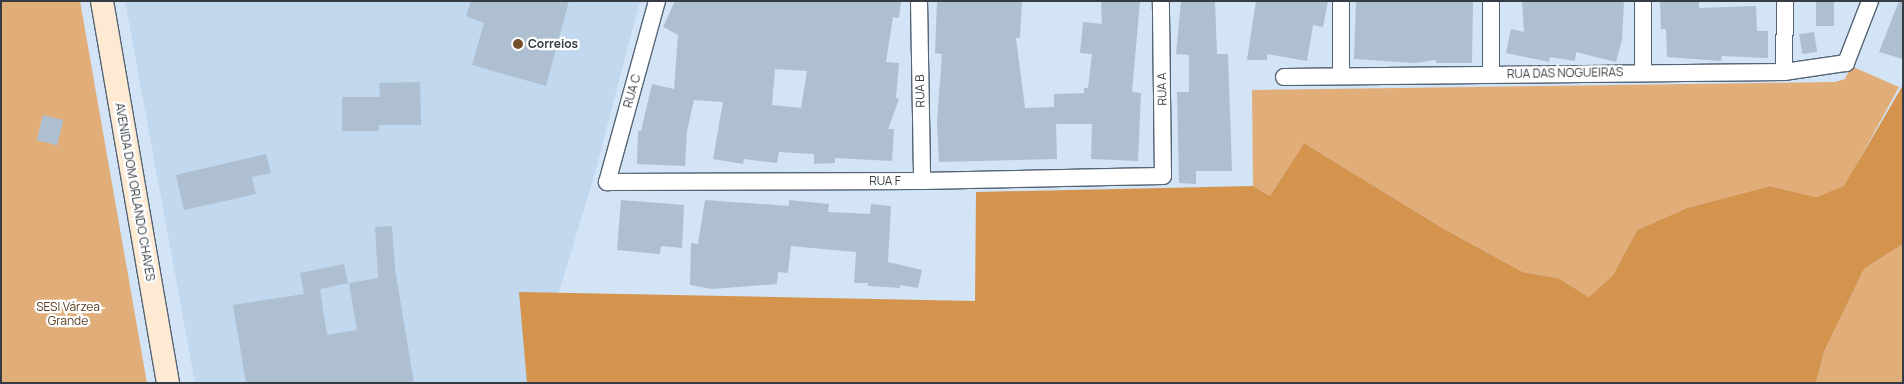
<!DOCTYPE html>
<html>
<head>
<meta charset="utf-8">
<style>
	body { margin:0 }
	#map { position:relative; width:1904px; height:384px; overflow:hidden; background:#d2e4f6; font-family:Manrope,sans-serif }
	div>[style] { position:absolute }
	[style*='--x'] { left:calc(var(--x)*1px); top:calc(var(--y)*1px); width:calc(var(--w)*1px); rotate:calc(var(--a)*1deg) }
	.built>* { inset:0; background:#c1d8ef }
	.green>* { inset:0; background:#e1ae7a }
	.forest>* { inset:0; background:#d4944d }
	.building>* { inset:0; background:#adbfd0; transform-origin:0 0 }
	.roads { filter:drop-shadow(1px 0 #546473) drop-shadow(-1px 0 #546473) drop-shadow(0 1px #546473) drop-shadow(0 -1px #546473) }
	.street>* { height:16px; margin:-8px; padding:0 8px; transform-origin:8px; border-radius:8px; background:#fff }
	.secondary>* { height:22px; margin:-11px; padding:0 11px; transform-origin:11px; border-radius:11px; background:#fee9d2 }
	.dots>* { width:14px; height:14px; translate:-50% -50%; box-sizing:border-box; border:2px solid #fff; border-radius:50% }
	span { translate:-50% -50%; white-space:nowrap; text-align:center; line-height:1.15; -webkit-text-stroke:4.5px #fff; paint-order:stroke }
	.poi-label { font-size:12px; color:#353c43; font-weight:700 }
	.left { translate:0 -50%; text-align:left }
	.street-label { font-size:12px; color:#353c43 }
	.park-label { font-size:12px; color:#583d1f }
	.frame { position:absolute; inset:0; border:2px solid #353c43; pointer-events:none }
</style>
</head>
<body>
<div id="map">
	<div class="built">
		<i style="clip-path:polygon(125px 1px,640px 1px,593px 180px,545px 337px,578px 383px,195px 383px)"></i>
	</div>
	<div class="green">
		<i style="clip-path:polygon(1px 1px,80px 1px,147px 383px,1px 383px)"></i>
		<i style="clip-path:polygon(1851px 66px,1899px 87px,1845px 186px,1816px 197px,1770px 186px,1687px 208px,1637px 230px,1613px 275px,1589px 297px,1558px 278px,1523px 272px,1444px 229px,1304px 143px,1270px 196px,1253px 186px,1252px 90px,1835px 82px,1845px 79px)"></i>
		<i style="clip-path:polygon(1903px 244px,1903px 383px,1816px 383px,1824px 352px,1864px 269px)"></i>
	</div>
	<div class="forest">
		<i style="clip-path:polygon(1903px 85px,1903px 244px,1864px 269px,1824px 352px,1816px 383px,527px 383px,519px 292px,975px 301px,976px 192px,1253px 186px,1270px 196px,1304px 143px,1444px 229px,1523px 272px,1558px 278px,1589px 297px,1613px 275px,1637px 230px,1687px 208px,1770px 186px,1816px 197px,1844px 186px)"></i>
	</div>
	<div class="building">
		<i style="clip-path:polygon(471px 1px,569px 1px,546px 86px,472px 65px,484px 23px,466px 16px)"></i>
		<i style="clip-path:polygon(evenodd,675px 1px,901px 1px,899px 18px,893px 17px,886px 62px,899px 63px,896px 98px,899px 99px,888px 129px,894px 129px,892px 161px,835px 158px,835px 163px,814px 164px,814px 154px,779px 152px,777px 163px,744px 159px,743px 164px,713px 159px,723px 102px,694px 100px,687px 131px,685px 166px,637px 164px,638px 131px,641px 131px,652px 84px,674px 89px,678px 35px,663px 27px,675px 1px,775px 69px,807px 71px,801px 108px,772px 105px,775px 69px)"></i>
		<i style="clip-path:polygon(937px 1px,1022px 1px,1020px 38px,1016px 38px,1025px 108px,1054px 107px,1054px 94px,1084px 93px,1084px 88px,1088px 88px,1092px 54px,1080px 53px,1083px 22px,1102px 24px,1101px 1px,1140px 1px,1132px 92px,1141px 93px,1138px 161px,1091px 159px,1092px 124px,1056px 124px,1057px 159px,939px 162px,937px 122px,942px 54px,935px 53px)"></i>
		<i style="clip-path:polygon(1181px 1px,1215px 1px,1217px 54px,1228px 54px,1232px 171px,1196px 171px,1196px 184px,1179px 183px,1177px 92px,1189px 92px,1189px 55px,1176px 54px)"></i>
		<i style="clip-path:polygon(1256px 1px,1328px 1px,1323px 27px,1313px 25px,1307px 61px,1267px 54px,1267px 60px,1247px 60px)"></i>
		<i style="clip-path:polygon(1356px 1px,1473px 1px,1472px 63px,1436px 63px,1436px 60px,1415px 63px,1354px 59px)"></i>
		<i style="clip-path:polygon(1522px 1px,1624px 1px,1622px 40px,1616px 62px,1576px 52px,1575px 61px,1550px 57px,1549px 62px,1506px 53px,1511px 29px,1524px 32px)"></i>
		<i style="clip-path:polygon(1660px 1px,1699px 1px,1699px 8px,1756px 6px,1757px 31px,1768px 31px,1768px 58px,1722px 56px,1721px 61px,1667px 57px,1666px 29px,1661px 29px)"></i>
		<i style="left:1816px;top:1px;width:18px;height:25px"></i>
		<i style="clip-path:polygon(1899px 1px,1903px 1px,1903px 59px,1879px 52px)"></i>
		<i style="left:1814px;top:32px;width:20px;height:15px;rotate:81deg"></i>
		<i style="clip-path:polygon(420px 82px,421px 125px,379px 125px,379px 131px,342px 131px,342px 97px,380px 97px,379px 83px)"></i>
		<i style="left:43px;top:115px;width:21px;height:26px;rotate:14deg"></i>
		<i style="clip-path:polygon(266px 154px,271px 173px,252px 177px,256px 194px,184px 210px,176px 175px)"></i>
		<i style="clip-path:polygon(621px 200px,684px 205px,682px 248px,661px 246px,660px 254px,617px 250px)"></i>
		<i style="clip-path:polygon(705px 200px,789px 206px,789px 200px,829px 204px,828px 212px,870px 214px,871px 204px,891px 206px,888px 262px,922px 270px,918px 288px,900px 285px,900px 288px,868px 286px,868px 283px,854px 283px,856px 252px,791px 246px,788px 273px,778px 272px,777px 284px,712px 289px,690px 285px,691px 243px,698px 244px)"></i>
		<i style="clip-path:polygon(392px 226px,395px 269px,414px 383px,246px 383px,233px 305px,304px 294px,300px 273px,344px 264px,348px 283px,320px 289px,327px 335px,357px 330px,349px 283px,378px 278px,375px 227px)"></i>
	</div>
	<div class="roads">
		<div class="street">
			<i style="--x:657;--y:1;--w:188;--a:105.4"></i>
			<i style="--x:607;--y:182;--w:315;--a:-0.2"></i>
			<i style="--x:922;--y:181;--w:241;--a:-1.2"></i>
			<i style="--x:1163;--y:176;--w:175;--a:-90.7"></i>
			<i style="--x:919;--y:1;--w:180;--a:89"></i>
			<i style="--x:1341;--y:1;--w:74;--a:90"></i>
			<i style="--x:1491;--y:1;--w:73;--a:90"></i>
			<i style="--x:1643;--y:1;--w:71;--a:90"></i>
			<i style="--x:1784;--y:72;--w:71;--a:-89.2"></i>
			<i style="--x:1284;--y:77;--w:500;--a:-0.57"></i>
			<i style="--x:1784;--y:72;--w:63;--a:-8.3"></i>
			<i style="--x:1846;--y:63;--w:66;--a:-68.8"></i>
		</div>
		<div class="secondary">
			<i style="--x:102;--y:1;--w:388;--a:80.2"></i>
		</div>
	</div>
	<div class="dots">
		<i style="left:518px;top:44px;background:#735029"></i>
	</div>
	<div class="poi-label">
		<span class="left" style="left:528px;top:44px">Correios</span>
	</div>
	<div class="street-label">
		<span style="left:1565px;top:73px;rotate:-1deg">RUA DAS NOGUEIRAS</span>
		<span style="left:1162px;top:89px;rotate:-91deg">RUA A</span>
		<span style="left:632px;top:91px;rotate:-74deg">RUA C</span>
		<span style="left:920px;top:91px;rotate:-91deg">RUA B</span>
		<span style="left:885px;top:181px">RUA F</span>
		<span style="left:135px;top:192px;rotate:80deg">AVENIDA DOM ORLANDO CHAVES</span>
	</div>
	<div class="park-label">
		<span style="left:68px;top:314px">SESI Várzea<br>Grande</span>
	</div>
	<div class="frame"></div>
</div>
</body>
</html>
